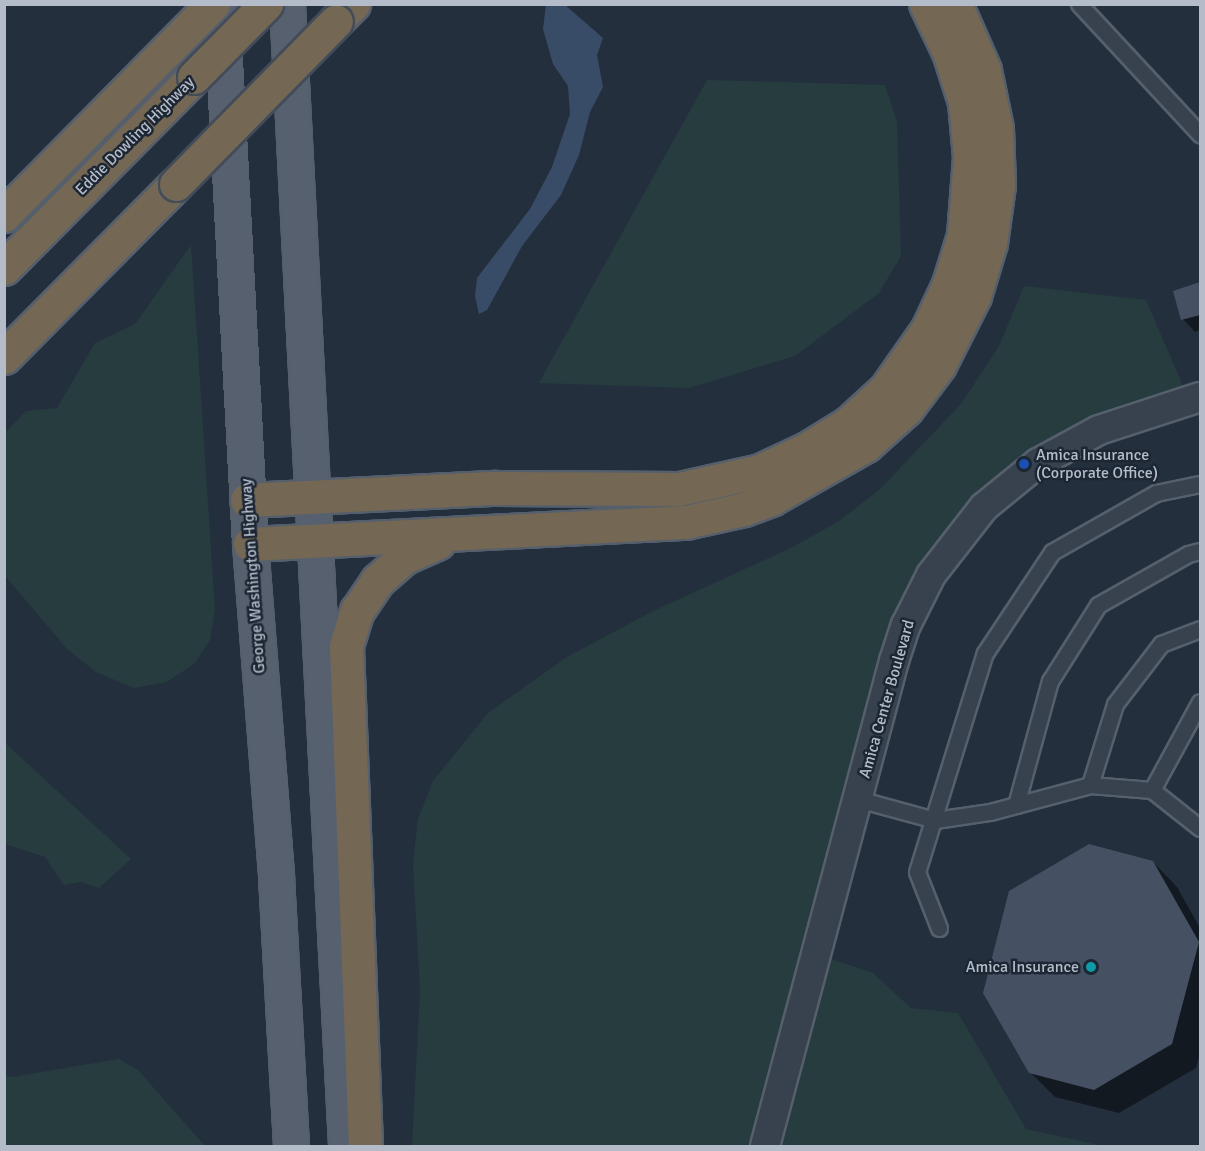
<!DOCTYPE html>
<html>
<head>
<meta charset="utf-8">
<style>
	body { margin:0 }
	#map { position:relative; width:1205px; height:1151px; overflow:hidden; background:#242f3e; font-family:Signika,sans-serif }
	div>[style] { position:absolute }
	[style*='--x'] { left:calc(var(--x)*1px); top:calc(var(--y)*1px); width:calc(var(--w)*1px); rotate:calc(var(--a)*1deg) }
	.green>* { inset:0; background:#263c3f }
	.water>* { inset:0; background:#394c67 }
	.shadow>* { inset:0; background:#0007 }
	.building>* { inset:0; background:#455162 }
	.roads { filter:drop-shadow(2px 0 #565f6c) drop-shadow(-2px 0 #565f6c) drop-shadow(0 2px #565f6c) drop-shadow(0 -2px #565f6c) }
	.service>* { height:15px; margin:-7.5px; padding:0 7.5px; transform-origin:7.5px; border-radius:7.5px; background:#38414e }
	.minor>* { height:28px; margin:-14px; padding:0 14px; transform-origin:14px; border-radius:14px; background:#38414e }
	.primary>* { height:33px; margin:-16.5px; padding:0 16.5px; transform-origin:16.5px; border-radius:16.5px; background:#56606e }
	.motorway>* { height:33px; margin:-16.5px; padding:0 16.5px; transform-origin:16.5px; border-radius:16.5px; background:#746855 }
	.bridges { filter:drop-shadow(2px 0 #434c59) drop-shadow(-2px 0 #434c59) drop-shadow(0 2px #434c59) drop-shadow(0 -2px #434c59) }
	.motorway-bridge>* { height:33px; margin:-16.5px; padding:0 16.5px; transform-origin:16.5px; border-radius:16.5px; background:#746855 }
	.dots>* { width:16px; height:16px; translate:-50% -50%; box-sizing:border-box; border:3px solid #1d2633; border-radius:50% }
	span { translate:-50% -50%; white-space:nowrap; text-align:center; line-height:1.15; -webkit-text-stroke:5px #1d2633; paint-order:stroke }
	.street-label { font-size:16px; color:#b4bcc9 }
	.poi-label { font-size:16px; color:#b4bcc9 }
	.left { translate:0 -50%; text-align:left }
	.right { translate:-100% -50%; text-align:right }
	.frame { position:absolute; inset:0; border:6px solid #b4bcc9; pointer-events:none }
</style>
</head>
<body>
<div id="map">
	<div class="green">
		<i style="clip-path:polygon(707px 80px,885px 85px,897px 121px,901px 256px,879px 293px,795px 356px,689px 388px,539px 383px)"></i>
		<i style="clip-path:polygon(191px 245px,215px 610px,210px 640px,195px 663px,167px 682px,134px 688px,96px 672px,67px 649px,5px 576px,5px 433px,26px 411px,57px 408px,95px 343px,135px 324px)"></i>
		<i style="clip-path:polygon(1024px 286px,1146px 300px,1183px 386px,1093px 416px,1040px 447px,994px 487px,886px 670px,801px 949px,873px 973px,911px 1008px,958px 1013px,1026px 1129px,1104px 1146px,412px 1146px,420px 991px,413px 864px,418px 819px,433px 781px,488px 713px,567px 657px,651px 612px,791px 548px,839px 521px,879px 490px,961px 404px,999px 346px)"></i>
		<i style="clip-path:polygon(4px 742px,131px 859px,99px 888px,81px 882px,64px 885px,45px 857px,5px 844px)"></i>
		<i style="clip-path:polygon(119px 1059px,138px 1070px,205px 1146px,5px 1146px,5px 1075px,12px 1077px)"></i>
	</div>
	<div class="water">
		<i style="clip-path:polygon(546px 5px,565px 5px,603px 38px,597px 55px,603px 87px,590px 112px,579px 155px,561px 195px,522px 246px,487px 310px,479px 314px,475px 296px,477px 278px,530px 209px,552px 167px,570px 114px,568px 86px,553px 64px,543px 29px)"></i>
	</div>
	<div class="shadow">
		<i style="clip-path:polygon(1200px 284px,1200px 330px,1195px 332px,1183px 319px,1175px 292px)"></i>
		<i style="clip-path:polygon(1153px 862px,1177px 887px,1200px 928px,1200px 1052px,1196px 1068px,1119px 1113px,1055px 1097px,1030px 1072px)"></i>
	</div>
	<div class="building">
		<i style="clip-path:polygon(1200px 282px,1200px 315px,1181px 320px,1173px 291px)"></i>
		<i style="clip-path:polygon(1089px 844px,1153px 861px,1199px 942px,1172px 1044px,1094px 1090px,1029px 1073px,983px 993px,1009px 891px)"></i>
	</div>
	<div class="roads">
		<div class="service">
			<i style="--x:1079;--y:4;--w:178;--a:47.1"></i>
			<i style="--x:1090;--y:785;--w:85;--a:-72.8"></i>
			<i style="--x:1115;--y:704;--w:76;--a:-52.5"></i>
			<i style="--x:1161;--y:644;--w:42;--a:-21"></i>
			<i style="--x:1152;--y:790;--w:100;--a:-61.4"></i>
			<i style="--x:858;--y:799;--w:80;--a:15.3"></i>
			<i style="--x:935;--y:820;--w:56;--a:-8.3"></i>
			<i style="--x:990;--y:812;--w:104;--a:-15.1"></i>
			<i style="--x:1090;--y:785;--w:62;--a:4.6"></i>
			<i style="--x:1152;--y:790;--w:61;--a:38.4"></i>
			<i style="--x:1016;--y:805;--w:129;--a:-74.7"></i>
			<i style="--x:1050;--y:681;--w:90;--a:-57.7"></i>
			<i style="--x:1098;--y:605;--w:103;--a:-29.5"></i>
			<i style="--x:1188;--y:554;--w:12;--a:-14"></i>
			<i style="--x:939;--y:928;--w:60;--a:-111.4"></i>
			<i style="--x:917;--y:872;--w:229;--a:-72.8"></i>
			<i style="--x:985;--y:653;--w:121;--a:-56.4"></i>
			<i style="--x:1052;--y:552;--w:120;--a:-29.6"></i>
			<i style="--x:1156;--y:493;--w:45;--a:-11.6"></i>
		</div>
		<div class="minor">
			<i style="--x:765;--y:1146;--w:502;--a:-75.11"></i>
			<i style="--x:894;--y:661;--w:38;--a:-72"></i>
			<i style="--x:906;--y:625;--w:56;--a:-63.4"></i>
			<i style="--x:931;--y:575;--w:86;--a:-52.1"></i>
			<i style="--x:984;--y:507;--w:70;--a:-39.2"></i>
			<i style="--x:1038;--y:463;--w:69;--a:-28.4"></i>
			<i style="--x:1099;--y:430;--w:106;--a:-18.1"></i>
		</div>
		<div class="primary">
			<i style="--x:221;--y:4;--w:541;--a:86.93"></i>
			<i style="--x:250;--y:544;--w:334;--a:85.5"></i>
			<i style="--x:276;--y:877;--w:269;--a:86.8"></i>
			<i style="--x:287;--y:4;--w:1144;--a:87.04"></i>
		</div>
		<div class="motorway">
			<i style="--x:336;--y:21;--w:24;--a:-45"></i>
			<i style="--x:4;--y:215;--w:297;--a:-45.3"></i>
			<i style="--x:4;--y:268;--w:269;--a:-45.2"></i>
			<i style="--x:4;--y:357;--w:244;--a:-45.2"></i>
			<i style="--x:247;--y:500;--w:249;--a:-2.8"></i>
			<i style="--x:496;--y:488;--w:183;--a:0.3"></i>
			<i style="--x:679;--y:489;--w:83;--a:-12.5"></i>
			<i style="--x:760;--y:471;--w:52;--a:-25.1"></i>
			<i style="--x:807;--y:449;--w:49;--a:-31.8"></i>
			<i style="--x:849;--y:423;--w:50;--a:-42.6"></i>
			<i style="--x:886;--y:389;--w:73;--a:-55"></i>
			<i style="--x:928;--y:329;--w:50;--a:-65"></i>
			<i style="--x:949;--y:284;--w:51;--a:-73"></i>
			<i style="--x:964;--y:235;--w:78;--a:-85.6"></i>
			<i style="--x:970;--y:157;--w:55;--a:-95.2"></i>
			<i style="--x:965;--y:102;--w:52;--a:-107.7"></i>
			<i style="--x:949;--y:52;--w:53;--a:-115.6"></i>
			<i style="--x:250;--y:544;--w:437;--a:-2.9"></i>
			<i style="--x:686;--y:522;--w:59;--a:-12.6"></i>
			<i style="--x:744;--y:509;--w:29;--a:-20"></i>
			<i style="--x:771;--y:499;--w:109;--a:-29.6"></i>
			<i style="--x:866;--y:445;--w:54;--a:-42"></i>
			<i style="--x:906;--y:409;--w:55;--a:-53.1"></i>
			<i style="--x:939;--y:365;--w:77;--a:-63.1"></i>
			<i style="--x:974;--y:296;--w:55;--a:-73.2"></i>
			<i style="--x:990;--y:243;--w:59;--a:-82.1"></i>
			<i style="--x:998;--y:185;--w:57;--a:-92"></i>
			<i style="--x:996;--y:128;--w:59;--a:-101.7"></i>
			<i style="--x:984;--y:70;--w:72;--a:-113.7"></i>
			<i style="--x:365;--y:1146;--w:500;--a:-92.18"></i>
			<i style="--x:346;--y:646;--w:37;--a:-73"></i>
			<i style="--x:357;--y:611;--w:36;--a:-56"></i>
			<i style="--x:377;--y:581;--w:37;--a:-41"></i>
			<i style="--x:405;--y:557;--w:36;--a:-24"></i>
		</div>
	</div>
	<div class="bridges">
		<div class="motorway-bridge">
			<i style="--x:194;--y:77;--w:103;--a:-45.4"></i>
			<i style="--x:176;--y:184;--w:228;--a:-45.5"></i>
		</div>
	</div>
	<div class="dots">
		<i style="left:1024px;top:464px;background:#1a4fb4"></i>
		<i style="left:1091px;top:967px;background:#0f9aa8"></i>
	</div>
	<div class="street-label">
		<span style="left:135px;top:136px;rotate:-45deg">Eddie Dowling Highway</span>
		<span style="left:253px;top:576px;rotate:-94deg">George Washington Highway</span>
		<span style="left:887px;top:699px;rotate:-74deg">Amica Center Boulevard</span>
	</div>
	<div class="poi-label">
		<span class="left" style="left:1036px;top:464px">Amica Insurance<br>(Corporate Office)</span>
		<span class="right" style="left:1079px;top:967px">Amica Insurance</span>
	</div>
	<div class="frame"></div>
</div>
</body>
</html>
